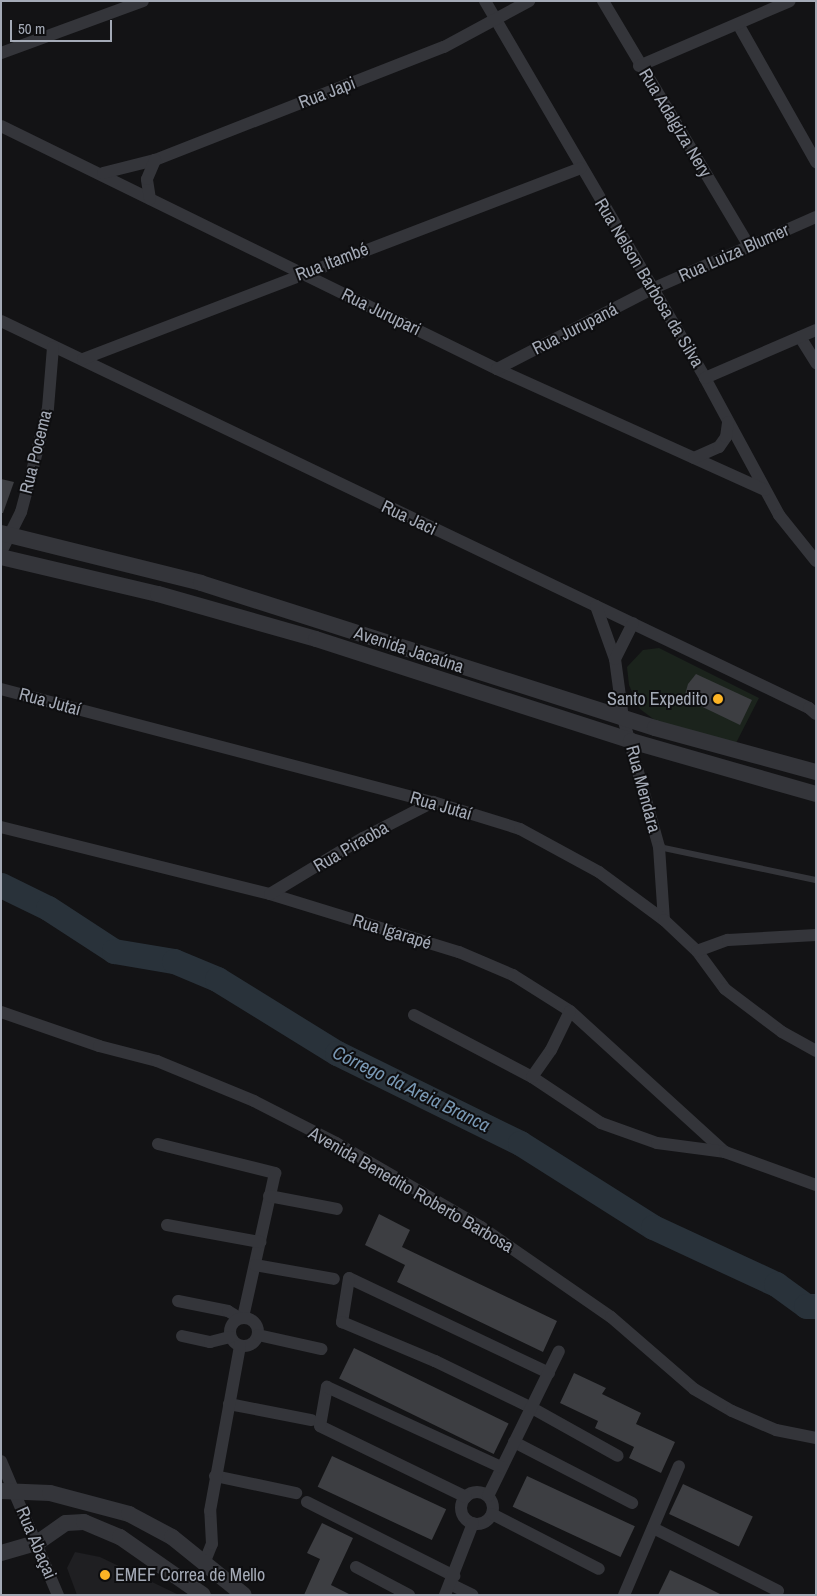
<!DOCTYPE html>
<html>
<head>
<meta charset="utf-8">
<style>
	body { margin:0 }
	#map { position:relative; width:817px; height:1596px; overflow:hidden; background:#131315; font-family:"Archivo Narrow",sans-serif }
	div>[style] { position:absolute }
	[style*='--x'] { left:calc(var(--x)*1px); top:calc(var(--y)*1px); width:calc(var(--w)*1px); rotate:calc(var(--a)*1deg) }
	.built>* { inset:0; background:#1f1f22 }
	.green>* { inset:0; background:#1b231c }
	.river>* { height:25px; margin:-12.5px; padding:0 12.5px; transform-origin:12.5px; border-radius:12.5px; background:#29323a }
	.building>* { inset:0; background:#3d3e42; transform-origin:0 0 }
	.service>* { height:6px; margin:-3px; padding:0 3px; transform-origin:3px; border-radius:3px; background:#34353a }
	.minor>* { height:12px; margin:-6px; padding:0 6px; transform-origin:6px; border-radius:6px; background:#34353a }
	.minor>.ring { margin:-6px; padding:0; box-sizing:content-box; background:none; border:12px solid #34353a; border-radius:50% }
	.tertiary>* { height:16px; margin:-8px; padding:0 8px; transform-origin:8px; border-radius:8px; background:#34353a }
	.dots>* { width:14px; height:14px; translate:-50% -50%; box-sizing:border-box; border:2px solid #0e0e10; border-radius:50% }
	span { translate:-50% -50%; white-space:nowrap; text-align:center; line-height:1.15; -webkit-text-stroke:4px #0e0e10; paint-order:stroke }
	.street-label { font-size:18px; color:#a4aab6 }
	.poi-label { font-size:18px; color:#a4aab6 }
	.right { translate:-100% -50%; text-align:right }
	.left { translate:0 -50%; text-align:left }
	.water-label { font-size:19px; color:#7998b4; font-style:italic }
	.frame { position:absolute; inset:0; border:2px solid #a4aab6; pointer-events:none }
	.scale { position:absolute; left:10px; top:20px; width:102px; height:22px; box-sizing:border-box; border:2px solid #a4aab6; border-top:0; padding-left:6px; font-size:15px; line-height:18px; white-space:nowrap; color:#a4aab6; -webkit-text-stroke:4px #0e0e10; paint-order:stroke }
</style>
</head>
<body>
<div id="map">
	<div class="built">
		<i style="clip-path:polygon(75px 1552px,100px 1557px,179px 1595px,77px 1595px,67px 1568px)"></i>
	</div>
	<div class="green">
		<i style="clip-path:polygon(659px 648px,759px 698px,735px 745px,656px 721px,640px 709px,629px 685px,627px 667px,643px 650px)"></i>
	</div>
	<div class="river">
		<i style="--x:1;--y:885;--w:52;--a:26.1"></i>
		<i style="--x:48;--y:908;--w:79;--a:33.1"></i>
		<i style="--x:114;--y:951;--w:61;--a:9.5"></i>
		<i style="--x:174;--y:961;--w:47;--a:22.7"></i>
		<i style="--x:217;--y:979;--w:141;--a:31.7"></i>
		<i style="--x:337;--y:1053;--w:204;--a:26.2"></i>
		<i style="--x:520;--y:1143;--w:157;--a:32.3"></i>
		<i style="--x:653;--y:1227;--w:136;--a:24.9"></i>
		<i style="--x:776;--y:1284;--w:37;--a:36"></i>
		<i style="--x:806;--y:1306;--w:10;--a:0"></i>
	</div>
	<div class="building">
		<i style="clip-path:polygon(1px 479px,14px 482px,3px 513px,1px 513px)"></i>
		<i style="clip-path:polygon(696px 674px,752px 700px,740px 725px,684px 698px,688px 684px)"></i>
		<i style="clip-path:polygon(379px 1214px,410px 1230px,402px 1247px,557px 1321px,543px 1352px,397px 1282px,405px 1265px,365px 1245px)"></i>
		<i style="left:354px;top:1348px;width:172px;height:34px;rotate:26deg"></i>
		<i style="clip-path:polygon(574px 1373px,606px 1388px,602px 1394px,641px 1413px,636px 1424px,675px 1442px,661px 1473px,629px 1458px,634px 1447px,595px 1428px,598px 1421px,560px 1403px)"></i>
		<i style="left:332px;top:1456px;width:126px;height:34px;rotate:25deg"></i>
		<i style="left:527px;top:1476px;width:119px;height:34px;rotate:25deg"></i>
		<i style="left:683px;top:1484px;width:77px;height:33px;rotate:25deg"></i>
		<i style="clip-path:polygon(322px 1523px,353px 1538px,331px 1585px,351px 1595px,304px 1595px,320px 1559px,307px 1553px)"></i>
		<i style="clip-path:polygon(670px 1570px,702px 1585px,722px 1595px,658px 1595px)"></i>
	</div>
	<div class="service">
		<i style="--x:659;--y:847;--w:160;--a:11.9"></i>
	</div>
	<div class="minor">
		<i style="--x:485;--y:1;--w:436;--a:59.7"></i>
		<i style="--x:705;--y:378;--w:156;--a:61.6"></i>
		<i style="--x:779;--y:515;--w:59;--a:51.2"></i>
		<i style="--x:603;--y:1;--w:283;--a:59.2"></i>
		<i style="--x:738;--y:24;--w:159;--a:60.5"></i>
		<i style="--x:1;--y:53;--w:151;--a:-20.1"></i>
		<i style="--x:639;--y:66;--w:164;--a:-23.3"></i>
		<i style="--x:1;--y:126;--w:552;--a:26.1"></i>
		<i style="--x:497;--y:369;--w:294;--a:24.3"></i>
		<i style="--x:103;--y:173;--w:54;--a:-14"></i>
		<i style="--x:155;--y:160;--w:310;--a:-21.4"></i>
		<i style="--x:444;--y:47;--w:97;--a:-28.4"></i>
		<i style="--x:150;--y:199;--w:20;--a:-99"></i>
		<i style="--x:147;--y:179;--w:21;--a:-67"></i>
		<i style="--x:1;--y:321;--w:896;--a:25.59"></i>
		<i style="--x:809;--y:708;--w:9;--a:41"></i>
		<i style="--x:800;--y:337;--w:31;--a:58"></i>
		<i style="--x:83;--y:359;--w:533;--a:-20.98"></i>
		<i style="--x:497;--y:369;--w:174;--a:-27.3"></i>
		<i style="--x:652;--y:289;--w:179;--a:-23.7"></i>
		<i style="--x:705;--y:378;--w:121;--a:-23.4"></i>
		<i style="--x:694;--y:458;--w:27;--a:-24"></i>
		<i style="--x:719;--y:447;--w:12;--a:-55"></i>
		<i style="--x:726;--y:437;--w:15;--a:-82"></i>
		<i style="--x:1;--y:552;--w:45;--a:-63.4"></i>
		<i style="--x:21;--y:512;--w:34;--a:-75"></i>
		<i style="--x:30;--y:479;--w:73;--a:-75.8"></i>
		<i style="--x:48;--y:408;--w:61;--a:-85.3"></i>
		<i style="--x:596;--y:606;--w:56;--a:70.3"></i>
		<i style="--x:615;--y:659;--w:60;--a:82.3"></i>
		<i style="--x:623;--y:718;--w:134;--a:74.4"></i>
		<i style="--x:659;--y:847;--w:73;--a:86.1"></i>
		<i style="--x:615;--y:659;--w:40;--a:-63.4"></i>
		<i style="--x:1;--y:689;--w:447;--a:14.7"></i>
		<i style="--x:433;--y:802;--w:91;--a:17.2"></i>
		<i style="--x:520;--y:829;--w:90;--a:28.6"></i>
		<i style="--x:599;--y:872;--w:81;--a:36.4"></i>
		<i style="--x:664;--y:920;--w:45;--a:43.2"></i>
		<i style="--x:697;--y:951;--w:47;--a:53.6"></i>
		<i style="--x:725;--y:989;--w:71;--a:37"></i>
		<i style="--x:782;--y:1032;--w:39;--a:29"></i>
		<i style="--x:1;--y:827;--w:277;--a:14"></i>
		<i style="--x:270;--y:894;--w:198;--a:17.1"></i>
		<i style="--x:459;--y:952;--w:59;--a:23.1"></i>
		<i style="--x:513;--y:975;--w:67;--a:32.3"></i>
		<i style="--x:570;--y:1011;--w:210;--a:42.3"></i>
		<i style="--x:270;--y:894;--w:109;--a:-31.1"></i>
		<i style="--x:363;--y:838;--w:79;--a:-27.2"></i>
		<i style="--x:697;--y:951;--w:33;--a:-20"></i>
		<i style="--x:728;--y:940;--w:88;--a:-3.3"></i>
		<i style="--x:1;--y:1012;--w:104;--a:19.1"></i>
		<i style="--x:99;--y:1046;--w:60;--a:14.5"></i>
		<i style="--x:157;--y:1061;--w:105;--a:22.4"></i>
		<i style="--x:254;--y:1101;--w:92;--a:27.1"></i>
		<i style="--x:336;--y:1143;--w:168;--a:30.1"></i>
		<i style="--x:481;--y:1227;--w:158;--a:34.7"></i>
		<i style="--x:611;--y:1317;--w:110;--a:40.9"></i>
		<i style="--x:694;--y:1389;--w:44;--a:30.1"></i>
		<i style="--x:732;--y:1411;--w:48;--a:23.4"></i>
		<i style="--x:776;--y:1430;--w:41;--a:11.3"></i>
		<i style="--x:414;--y:1015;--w:133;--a:27.7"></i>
		<i style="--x:532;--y:1077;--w:83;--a:33.7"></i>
		<i style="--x:601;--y:1123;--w:59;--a:19.7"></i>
		<i style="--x:657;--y:1143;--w:69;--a:7.5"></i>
		<i style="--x:725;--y:1152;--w:97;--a:19.9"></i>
		<i style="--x:532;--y:1077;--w:33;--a:-55"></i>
		<i style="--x:551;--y:1050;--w:43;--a:-64"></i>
		<i style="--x:158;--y:1144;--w:121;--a:13.9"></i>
		<i style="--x:275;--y:1173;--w:148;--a:102.5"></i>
		<i style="--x:269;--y:1196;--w:69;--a:10.8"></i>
		<i style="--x:167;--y:1225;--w:95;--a:10.4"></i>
		<i style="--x:255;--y:1265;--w:80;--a:10"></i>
		<i style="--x:178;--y:1301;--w:51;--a:11.3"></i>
		<i style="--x:228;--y:1311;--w:13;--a:32"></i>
		<i class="ring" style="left:230px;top:1318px;width:16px;height:16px"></i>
		<i style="--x:258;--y:1335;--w:65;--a:12.5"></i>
		<i style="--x:182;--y:1336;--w:29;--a:12"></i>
		<i style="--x:210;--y:1342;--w:21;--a:-14"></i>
		<i style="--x:549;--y:1373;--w:221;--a:-154.6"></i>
		<i style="--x:349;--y:1278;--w:45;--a:99"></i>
		<i style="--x:342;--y:1322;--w:101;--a:22.8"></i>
		<i style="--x:435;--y:1361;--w:108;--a:25.9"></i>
		<i style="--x:532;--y:1408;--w:98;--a:29.2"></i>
		<i style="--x:229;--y:1404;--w:84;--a:11"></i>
		<i style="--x:514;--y:1442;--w:133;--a:27.3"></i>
		<i style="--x:1;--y:1461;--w:146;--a:67"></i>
		<i style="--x:215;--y:1476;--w:83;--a:11.9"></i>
		<i class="ring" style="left:461px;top:1492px;width:20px;height:20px"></i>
		<i style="--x:488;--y:1496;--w:161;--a:-63.9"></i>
		<i style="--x:466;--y:1497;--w:162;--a:-154.1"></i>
		<i style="--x:320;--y:1426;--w:40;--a:-80"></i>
		<i style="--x:327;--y:1387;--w:192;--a:24.7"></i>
		<i style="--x:307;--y:1502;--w:165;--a:26.7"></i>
		<i style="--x:492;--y:1514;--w:120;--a:27.2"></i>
		<i style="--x:653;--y:1528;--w:140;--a:26.7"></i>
		<i style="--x:205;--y:1561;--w:18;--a:-68"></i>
		<i style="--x:212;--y:1544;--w:33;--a:-93"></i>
		<i style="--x:210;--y:1511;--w:168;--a:-79.7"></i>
		<i style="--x:356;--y:1567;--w:60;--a:27.8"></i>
		<i style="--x:450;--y:1584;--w:25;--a:26"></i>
		<i style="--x:445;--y:1595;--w:77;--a:-68.7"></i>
		<i style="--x:624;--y:1595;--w:140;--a:-66.9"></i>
	</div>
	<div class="tertiary">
		<i style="--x:1;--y:533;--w:206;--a:14"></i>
		<i style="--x:201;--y:583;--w:477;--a:17.7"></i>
		<i style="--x:655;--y:728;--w:167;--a:15.3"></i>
		<i style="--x:1;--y:557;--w:161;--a:13.3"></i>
		<i style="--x:158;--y:594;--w:164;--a:15.9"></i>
		<i style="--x:316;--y:639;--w:331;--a:17.9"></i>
		<i style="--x:631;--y:741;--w:192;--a:16"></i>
		<i style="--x:1;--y:1491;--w:49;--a:2.3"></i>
		<i style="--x:50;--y:1493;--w:82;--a:14.9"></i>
		<i style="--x:129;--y:1514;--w:49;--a:28.1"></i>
		<i style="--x:172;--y:1537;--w:92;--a:38.9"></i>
		<i style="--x:1;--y:1553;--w:37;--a:-16"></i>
		<i style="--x:37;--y:1543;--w:35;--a:-35"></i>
		<i style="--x:66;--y:1523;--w:18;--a:-3"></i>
		<i style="--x:84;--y:1522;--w:39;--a:23"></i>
		<i style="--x:120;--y:1537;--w:101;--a:34.9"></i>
	</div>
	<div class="dots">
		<i style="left:718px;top:699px;background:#fcb425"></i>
		<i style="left:105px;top:1575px;background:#fcb425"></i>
	</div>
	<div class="street-label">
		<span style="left:327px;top:93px;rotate:-21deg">Rua Japi</span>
		<span style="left:675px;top:123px;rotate:59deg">Rua Adalgiza Nery</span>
		<span style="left:734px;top:253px;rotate:-24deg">Rua Luiza Blumer</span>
		<span style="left:332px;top:262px;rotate:-21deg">Rua Itambé</span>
		<span style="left:649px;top:283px;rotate:59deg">Rua Nelson Barbosa da Silva</span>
		<span style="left:381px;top:312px;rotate:26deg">Rua Jurupari</span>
		<span style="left:575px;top:329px;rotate:-27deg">Rua Jurupaná</span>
		<span style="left:36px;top:452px;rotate:-76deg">Rua Pocema</span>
		<span style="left:409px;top:518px;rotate:25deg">Rua Jaci</span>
		<span style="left:409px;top:650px;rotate:18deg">Avenida Jacaúna</span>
		<span style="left:50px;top:702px;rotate:15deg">Rua Jutaí</span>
		<span style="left:643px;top:789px;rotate:75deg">Rua Mendara</span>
		<span style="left:441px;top:806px;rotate:16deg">Rua Jutaí</span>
		<span style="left:351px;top:847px;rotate:-30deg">Rua Piraoba</span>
		<span style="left:392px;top:932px;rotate:17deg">Rua Igarapé</span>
		<span style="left:411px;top:1190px;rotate:30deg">Avenida Benedito Roberto Barbosa</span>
		<span style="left:36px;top:1543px;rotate:67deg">Rua Abaçai</span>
	</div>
	<div class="poi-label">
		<span class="right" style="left:708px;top:699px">Santo Expedito</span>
		<span class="left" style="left:115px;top:1575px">EMEF Correa de Mello</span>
	</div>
	<div class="water-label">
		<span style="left:411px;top:1089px;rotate:26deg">Córrego da Areia Branca</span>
	</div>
	<div class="frame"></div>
	<div class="scale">50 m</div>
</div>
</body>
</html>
